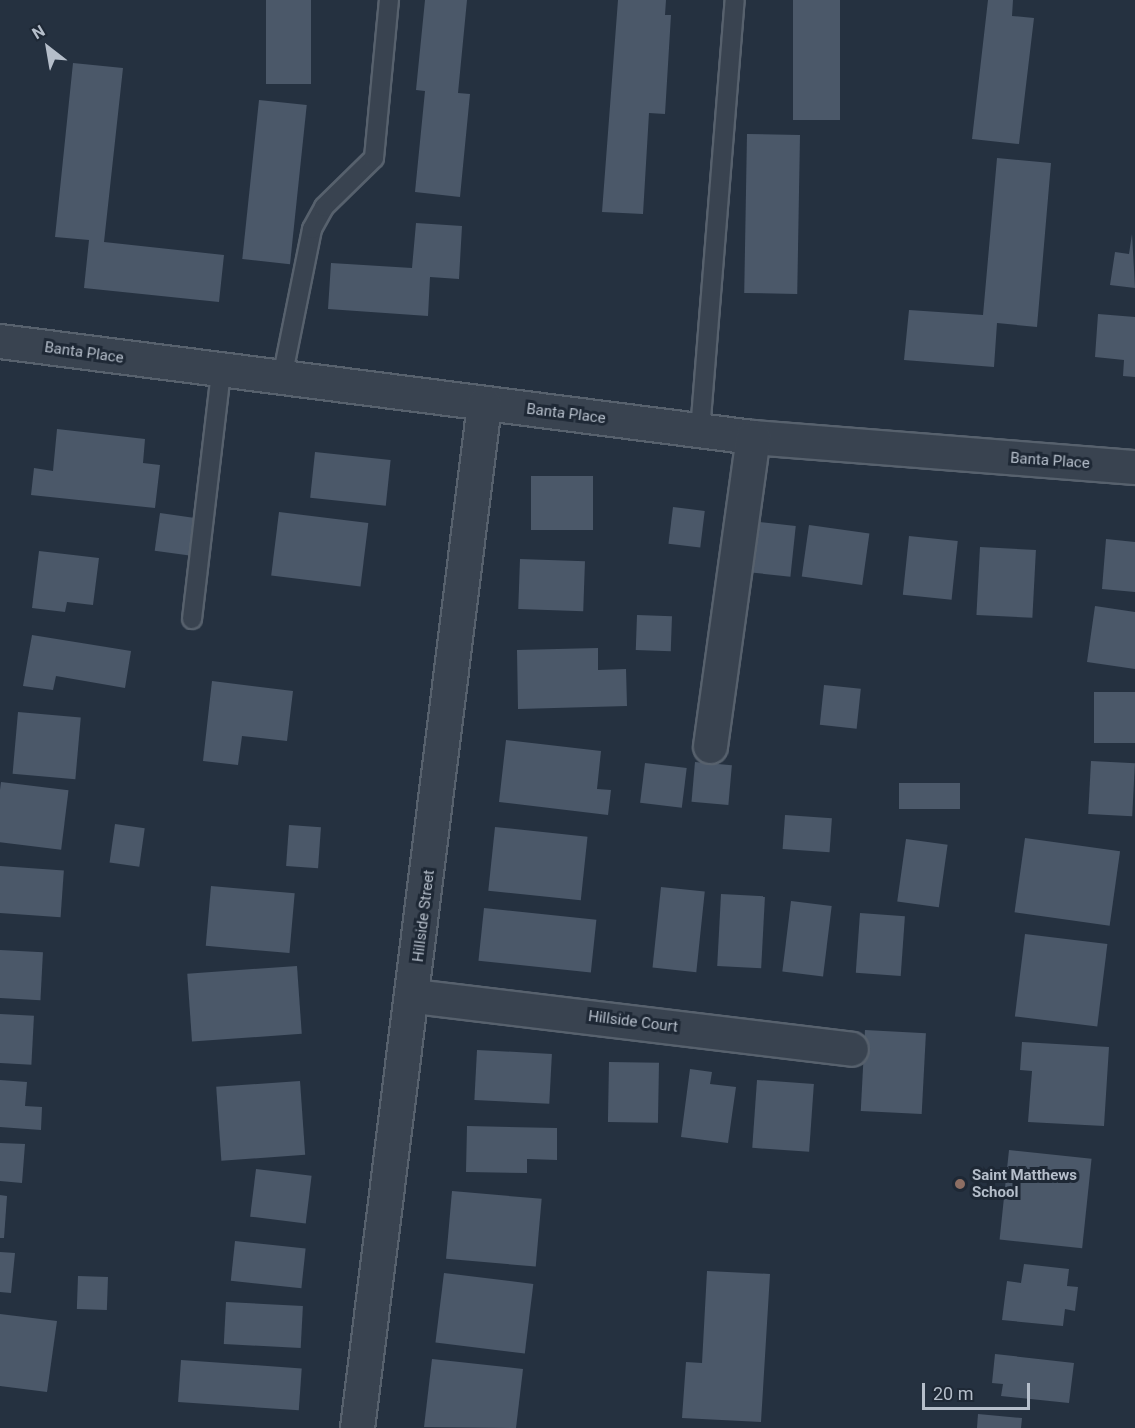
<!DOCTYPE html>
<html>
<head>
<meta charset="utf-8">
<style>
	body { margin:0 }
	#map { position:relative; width:1135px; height:1428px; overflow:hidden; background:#253140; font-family:Roboto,sans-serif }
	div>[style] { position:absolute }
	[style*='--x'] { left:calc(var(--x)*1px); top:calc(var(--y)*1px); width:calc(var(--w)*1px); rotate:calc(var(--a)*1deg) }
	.building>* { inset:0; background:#4b5869; transform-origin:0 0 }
	.roads { filter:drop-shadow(2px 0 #57616d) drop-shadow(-2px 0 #57616d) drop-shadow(0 2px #57616d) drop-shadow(0 -2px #57616d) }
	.lane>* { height:18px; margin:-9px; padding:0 9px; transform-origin:9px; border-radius:9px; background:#394350 }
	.street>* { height:33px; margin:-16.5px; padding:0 16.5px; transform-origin:16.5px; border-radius:16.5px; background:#394350 }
	.dots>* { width:16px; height:16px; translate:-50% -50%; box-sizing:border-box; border:3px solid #1e2835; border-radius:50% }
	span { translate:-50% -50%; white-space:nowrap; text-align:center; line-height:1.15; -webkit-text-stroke:6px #1e2835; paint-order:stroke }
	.street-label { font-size:15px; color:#b5beca }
	.poi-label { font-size:15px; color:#b5beca; font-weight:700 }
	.left { translate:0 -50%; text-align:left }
	.north { position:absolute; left:18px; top:18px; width:60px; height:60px; -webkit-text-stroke:4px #1e2835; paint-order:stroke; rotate:329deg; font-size:16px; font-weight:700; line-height:24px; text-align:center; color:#b5beca }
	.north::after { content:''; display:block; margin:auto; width:21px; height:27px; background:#b5beca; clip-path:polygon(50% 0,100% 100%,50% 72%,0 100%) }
	.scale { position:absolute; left:922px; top:1383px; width:108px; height:27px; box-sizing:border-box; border:3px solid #b5beca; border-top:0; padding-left:8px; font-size:18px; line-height:21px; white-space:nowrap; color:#b5beca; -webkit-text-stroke:4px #1e2835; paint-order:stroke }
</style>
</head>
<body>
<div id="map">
	<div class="building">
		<i style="left:266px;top:0;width:45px;height:84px"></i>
		<i style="clip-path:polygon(425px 0,467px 0,458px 93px,470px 94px,460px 197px,415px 192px,425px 91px,416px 90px)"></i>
		<i style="clip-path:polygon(618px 0,666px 0,665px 15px,671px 15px,665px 114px,649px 113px,643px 214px,602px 212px)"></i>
		<i style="left:793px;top:0;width:47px;height:120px"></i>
		<i style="clip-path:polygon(988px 0,1013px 0,1012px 16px,1034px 18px,1019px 144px,972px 139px)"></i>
		<i style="clip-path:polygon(73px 63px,123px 68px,104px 242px,224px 255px,219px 302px,84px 288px,89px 240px,55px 237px)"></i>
		<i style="left:259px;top:100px;width:48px;height:160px;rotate:6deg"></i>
		<i style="left:747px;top:134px;width:53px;height:159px;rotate:1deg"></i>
		<i style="clip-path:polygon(997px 158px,1051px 163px,1037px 327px,997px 323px,994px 367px,904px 360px,909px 310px,983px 315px)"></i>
		<i style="clip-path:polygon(416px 223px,462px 226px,459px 279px,430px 277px,428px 316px,328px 309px,331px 263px,412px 268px)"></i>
		<i style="clip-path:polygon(1132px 234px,1135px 288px,1110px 285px,1115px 252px,1129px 254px)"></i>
		<i style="clip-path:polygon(1098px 314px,1135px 317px,1135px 377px,1123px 376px,1124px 360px,1095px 357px)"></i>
		<i style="clip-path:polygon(57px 429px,145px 439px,143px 463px,160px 465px,155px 508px,31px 495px,34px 468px,53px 471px)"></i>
		<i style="left:315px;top:452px;width:76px;height:46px;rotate:6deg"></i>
		<i style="left:593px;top:476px;width:54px;height:62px;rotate:90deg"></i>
		<i style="left:673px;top:507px;width:32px;height:37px;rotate:7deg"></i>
		<i style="left:279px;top:512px;width:90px;height:64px;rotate:7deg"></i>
		<i style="left:160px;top:513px;width:37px;height:38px;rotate:8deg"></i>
		<i style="left:749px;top:521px;width:47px;height:51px;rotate:6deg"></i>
		<i style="left:809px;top:525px;width:61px;height:52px;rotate:8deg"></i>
		<i style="left:909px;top:536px;width:49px;height:59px;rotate:6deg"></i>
		<i style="clip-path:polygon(1106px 539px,1135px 542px,1135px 592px,1102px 589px)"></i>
		<i style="left:980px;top:547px;width:56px;height:68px;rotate:3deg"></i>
		<i style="clip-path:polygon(39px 551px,99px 558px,93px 605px,67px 602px,65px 612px,32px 608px)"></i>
		<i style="left:520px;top:559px;width:65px;height:50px;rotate:2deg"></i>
		<i style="clip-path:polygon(1095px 606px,1135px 612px,1135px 669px,1087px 662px)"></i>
		<i style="left:637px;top:615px;width:35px;height:35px;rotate:2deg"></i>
		<i style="clip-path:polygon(32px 635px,131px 651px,125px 688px,56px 676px,53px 690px,23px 686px)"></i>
		<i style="clip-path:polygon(598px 648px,598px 670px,626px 669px,627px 706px,518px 709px,517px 650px)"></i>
		<i style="clip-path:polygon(212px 681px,293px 691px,287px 741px,242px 736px,238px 765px,203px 761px)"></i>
		<i style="left:824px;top:685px;width:37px;height:40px;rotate:6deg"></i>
		<i style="left:1135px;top:692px;width:51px;height:41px;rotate:90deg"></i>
		<i style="left:18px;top:712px;width:63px;height:62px;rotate:5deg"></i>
		<i style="clip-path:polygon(506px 740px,601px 751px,597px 789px,611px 790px,608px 815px,499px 802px)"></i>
		<i style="left:1091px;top:761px;width:44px;height:53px;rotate:3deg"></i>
		<i style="left:695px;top:762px;width:37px;height:40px;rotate:5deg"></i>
		<i style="left:645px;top:763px;width:42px;height:40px;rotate:7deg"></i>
		<i style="left:1px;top:782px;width:68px;height:60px;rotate:7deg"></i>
		<i style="left:899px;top:783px;width:61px;height:26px"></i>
		<i style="left:785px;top:815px;width:47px;height:34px;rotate:4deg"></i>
		<i style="left:115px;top:824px;width:30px;height:39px;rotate:8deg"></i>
		<i style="left:289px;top:825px;width:32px;height:41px;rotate:4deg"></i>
		<i style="left:495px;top:827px;width:93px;height:64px;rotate:6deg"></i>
		<i style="left:1025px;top:838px;width:96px;height:75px;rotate:8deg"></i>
		<i style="left:906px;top:839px;width:42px;height:63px;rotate:8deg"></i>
		<i style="left:0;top:866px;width:64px;height:47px;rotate:4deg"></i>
		<i style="left:211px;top:886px;width:84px;height:60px;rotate:5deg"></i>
		<i style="left:661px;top:887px;width:44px;height:81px;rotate:6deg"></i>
		<i style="left:721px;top:894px;width:44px;height:72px;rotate:3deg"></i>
		<i style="left:791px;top:901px;width:41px;height:71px;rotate:7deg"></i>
		<i style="left:484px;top:908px;width:113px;height:53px;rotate:6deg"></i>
		<i style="left:860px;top:913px;width:45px;height:60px;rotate:4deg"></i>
		<i style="left:1025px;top:934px;width:83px;height:83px;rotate:7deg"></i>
		<i style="left:0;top:950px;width:43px;height:48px;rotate:3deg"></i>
		<i style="left:297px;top:966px;width:68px;height:110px;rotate:86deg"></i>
		<i style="left:0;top:1014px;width:34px;height:49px;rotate:3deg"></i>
		<i style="left:865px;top:1030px;width:61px;height:81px;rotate:3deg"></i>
		<i style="clip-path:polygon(1022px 1042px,1109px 1047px,1104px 1126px,1028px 1122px,1032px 1071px,1020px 1070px)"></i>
		<i style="left:477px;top:1050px;width:75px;height:50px;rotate:3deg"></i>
		<i style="left:609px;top:1062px;width:50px;height:60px;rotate:1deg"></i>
		<i style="clip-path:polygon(690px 1069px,712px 1072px,710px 1084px,736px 1087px,728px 1143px,681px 1137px)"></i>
		<i style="clip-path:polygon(0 1080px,27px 1082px,25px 1106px,42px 1107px,41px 1130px,0 1127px)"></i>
		<i style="left:757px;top:1080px;width:57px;height:68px;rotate:4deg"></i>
		<i style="left:300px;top:1081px;width:74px;height:84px;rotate:86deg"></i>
		<i style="clip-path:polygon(467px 1126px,557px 1128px,557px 1160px,527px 1159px,527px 1173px,466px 1172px)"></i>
		<i style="clip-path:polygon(0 1143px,25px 1144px,22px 1183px,0 1181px)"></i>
		<i style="left:1009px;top:1150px;width:83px;height:90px;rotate:6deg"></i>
		<i style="left:256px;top:1169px;width:56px;height:48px;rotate:7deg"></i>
		<i style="left:452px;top:1191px;width:90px;height:68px;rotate:5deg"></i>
		<i style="clip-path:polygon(0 1195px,7px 1196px,4px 1238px,0 1238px)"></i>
		<i style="left:235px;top:1241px;width:71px;height:40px;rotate:6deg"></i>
		<i style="clip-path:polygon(0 1252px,15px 1253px,11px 1293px,0 1292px)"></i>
		<i style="clip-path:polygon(1024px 1264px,1069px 1269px,1067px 1286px,1078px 1287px,1075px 1311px,1065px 1309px,1063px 1326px,1002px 1320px,1007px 1281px,1021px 1283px)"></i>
		<i style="clip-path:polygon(707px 1271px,770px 1274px,761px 1422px,682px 1418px,686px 1362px,702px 1363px)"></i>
		<i style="left:444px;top:1273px;width:90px;height:70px;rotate:7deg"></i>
		<i style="left:78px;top:1276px;width:30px;height:33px;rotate:2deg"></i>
		<i style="left:226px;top:1302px;width:77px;height:42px;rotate:3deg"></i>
		<i style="clip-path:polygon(0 1314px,57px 1321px,47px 1392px,0 1386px)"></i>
		<i style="clip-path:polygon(995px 1354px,1074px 1363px,1069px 1403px,1001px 1396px,1003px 1384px,992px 1383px)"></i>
		<i style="clip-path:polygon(432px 1359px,523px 1369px,516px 1428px,424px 1427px)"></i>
		<i style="left:181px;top:1360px;width:121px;height:42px;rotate:4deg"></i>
		<i style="clip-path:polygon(978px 1414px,1022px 1418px,1021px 1428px,977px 1428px)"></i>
	</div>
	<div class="roads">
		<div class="lane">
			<i style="--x:282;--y:378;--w:152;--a:-78.6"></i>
			<i style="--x:312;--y:229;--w:25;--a:-61"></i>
			<i style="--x:324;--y:207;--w:70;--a:-44.4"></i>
			<i style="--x:374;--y:158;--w:159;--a:-84.6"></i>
			<i style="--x:700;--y:431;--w:432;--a:-85.4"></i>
			<i style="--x:192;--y:619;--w:249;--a:-83.3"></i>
		</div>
		<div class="street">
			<i style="--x:0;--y:341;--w:759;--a:7.27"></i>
			<i style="--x:753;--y:437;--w:383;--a:4.5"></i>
			<i style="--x:710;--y:746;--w:312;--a:-82.1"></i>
			<i style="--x:415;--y:996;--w:439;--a:6.9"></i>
			<i style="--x:357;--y:1428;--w:1032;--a:-82.93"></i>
		</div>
	</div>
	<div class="dots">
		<i style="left:960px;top:1184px;background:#8d6e63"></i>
	</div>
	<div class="street-label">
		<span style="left:84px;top:353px;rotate:8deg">Banta Place</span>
		<span style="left:566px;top:414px;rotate:7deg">Banta Place</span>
		<span style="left:1050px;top:461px;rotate:4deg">Banta Place</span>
		<span style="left:424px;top:916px;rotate:-83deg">Hillside Street</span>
		<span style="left:633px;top:1022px;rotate:7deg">Hillside Court</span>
	</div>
	<div class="poi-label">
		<span class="left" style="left:972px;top:1184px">Saint Matthews<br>School</span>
	</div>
	<div class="north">N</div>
	<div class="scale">20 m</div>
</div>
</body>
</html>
